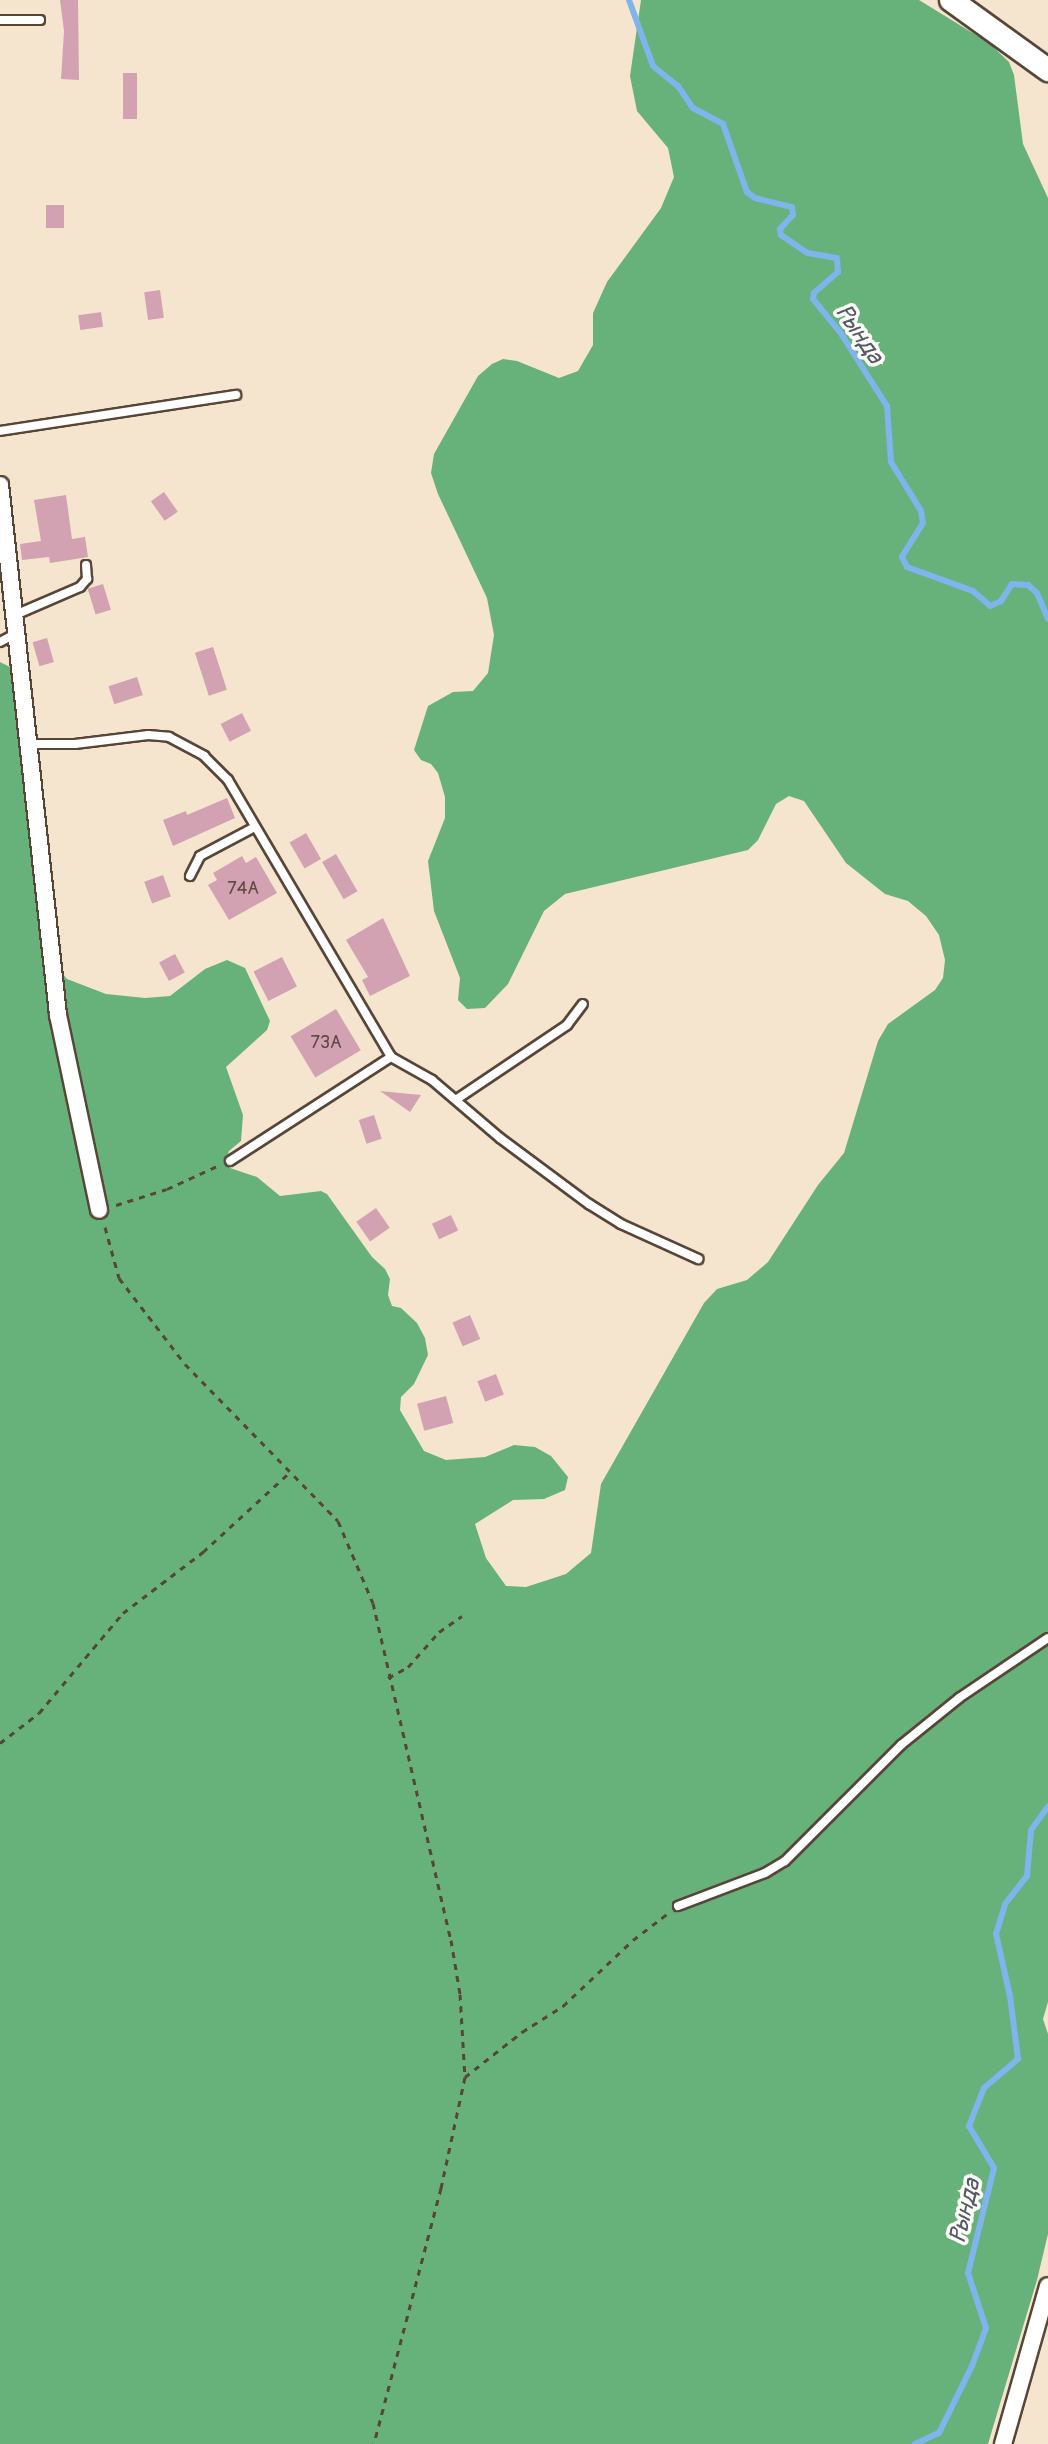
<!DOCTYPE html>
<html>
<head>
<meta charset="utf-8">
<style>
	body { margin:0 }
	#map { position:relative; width:1048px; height:2444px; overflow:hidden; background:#f6e5ce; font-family:Pangolin,sans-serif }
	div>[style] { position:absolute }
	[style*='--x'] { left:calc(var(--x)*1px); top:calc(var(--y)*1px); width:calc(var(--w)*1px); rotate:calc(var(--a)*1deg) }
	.forest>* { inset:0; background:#66b27a }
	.stream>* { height:6px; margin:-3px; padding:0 3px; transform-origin:3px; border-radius:3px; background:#7fb4ed }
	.building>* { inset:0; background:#d2a2b3; transform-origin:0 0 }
	.path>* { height:3px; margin-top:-1.5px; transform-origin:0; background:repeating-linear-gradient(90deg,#574638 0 6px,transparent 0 12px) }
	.roads { filter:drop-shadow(2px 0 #574638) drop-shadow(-2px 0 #574638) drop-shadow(0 2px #574638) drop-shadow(0 -2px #574638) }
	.service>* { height:8px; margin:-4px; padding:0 4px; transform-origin:4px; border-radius:4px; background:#fff }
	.minor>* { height:16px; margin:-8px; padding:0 8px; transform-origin:8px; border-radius:8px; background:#fff }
	.secondary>* { height:22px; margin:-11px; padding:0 11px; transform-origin:11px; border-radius:11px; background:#fff }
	span { translate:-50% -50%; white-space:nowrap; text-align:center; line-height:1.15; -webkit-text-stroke:7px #fdfcf7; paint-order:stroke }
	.number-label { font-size:18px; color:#614843 }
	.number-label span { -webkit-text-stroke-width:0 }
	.water-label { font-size:24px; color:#535a66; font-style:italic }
</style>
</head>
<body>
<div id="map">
	<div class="forest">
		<i style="clip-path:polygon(641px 0,919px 0,989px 43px,1009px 62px,1014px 75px,1023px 144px,1048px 198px,1048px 2002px,1043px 2019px,1048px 2034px,1048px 2234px,1037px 2280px,988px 2444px,0 2444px,0 662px,10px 667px,12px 677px,42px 942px,49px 957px,67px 979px,106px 994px,145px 998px,170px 996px,205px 969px,227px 960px,245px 968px,270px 1021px,267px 1030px,226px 1067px,243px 1115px,241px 1141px,229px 1151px,226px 1161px,230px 1168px,257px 1177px,280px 1196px,321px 1191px,327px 1194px,372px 1257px,385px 1269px,390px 1279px,388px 1295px,392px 1306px,401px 1308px,417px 1323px,425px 1338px,428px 1355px,414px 1384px,401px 1397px,400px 1410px,424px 1451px,446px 1460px,485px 1457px,514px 1445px,535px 1447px,551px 1456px,568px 1477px,565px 1490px,544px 1499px,513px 1500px,475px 1524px,486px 1558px,506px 1586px,526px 1587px,566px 1574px,591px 1553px,601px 1484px,704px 1303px,717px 1289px,747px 1280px,768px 1262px,818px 1185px,844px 1153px,878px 1041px,888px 1024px,935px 990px,943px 978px,945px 960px,939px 935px,926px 916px,908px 901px,885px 894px,846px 863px,804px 801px,789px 796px,776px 804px,758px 840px,748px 850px,565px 894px,544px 911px,508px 984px,485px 1008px,467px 1009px,458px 1000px,460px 978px,434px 911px,428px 861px,445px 818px,445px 797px,438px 773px,431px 764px,421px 760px,414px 750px,428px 706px,453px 692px,473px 691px,488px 673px,494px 635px,487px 598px,438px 494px,431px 473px,434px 454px,478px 376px,492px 364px,503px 359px,517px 361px,559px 378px,578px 371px,593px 345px,593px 313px,607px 282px,661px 208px,674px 177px,668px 148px,637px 111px,630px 76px)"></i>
	</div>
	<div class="stream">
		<i style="--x:629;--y:0;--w:70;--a:70"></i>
		<i style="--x:653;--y:66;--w:32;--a:39"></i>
		<i style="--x:678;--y:86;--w:27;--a:56"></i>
		<i style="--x:693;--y:108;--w:34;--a:28"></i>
		<i style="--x:723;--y:124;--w:72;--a:70.6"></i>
		<i style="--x:747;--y:192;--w:10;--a:37"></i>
		<i style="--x:755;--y:198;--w:38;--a:14"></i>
		<i style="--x:792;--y:207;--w:8;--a:83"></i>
		<i style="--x:793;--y:215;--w:19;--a:133"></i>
		<i style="--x:780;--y:229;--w:6;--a:81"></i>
		<i style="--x:781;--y:235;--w:32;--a:34"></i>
		<i style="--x:808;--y:253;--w:29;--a:10"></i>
		<i style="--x:837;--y:258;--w:14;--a:86"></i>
		<i style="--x:838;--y:272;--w:32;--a:139"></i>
		<i style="--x:814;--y:293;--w:6;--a:99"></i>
		<i style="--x:813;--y:299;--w:43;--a:50.7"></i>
		<i style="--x:840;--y:332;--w:88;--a:57.6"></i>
		<i style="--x:887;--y:406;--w:56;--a:85.9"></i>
		<i style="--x:891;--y:462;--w:57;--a:58.5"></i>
		<i style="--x:921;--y:511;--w:12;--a:81"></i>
		<i style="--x:923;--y:523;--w:40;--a:122"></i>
		<i style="--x:902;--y:557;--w:11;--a:63"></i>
		<i style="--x:907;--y:567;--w:70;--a:20"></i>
		<i style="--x:973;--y:591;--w:23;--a:41"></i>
		<i style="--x:990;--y:606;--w:12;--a:-24"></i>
		<i style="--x:1001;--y:601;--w:20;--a:-57"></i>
		<i style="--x:1012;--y:584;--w:16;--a:4"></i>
		<i style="--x:1028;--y:585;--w:12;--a:42"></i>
		<i style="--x:1037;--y:593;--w:28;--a:67"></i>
		<i style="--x:915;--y:2444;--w:26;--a:-25"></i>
		<i style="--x:939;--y:2433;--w:75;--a:-63.8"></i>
		<i style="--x:972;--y:2366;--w:40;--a:-69.8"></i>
		<i style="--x:986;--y:2328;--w:58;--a:-108.1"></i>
		<i style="--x:968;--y:2273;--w:108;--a:-76.1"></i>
		<i style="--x:994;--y:2168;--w:49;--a:-120.8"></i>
		<i style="--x:969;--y:2126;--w:41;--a:-68.5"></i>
		<i style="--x:984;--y:2088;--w:45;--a:-40.5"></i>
		<i style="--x:1018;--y:2059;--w:64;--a:-97.2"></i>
		<i style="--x:1010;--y:1996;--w:64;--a:-102.7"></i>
		<i style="--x:996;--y:1934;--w:31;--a:-73"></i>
		<i style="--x:1005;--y:1904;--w:36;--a:-52"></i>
		<i style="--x:1027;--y:1876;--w:46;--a:-85"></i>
		<i style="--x:1031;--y:1830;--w:29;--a:-54"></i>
	</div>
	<div class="building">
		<i style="clip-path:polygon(60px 0,78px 0,79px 80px,61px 79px,64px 31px)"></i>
		<i style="left:123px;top:73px;width:14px;height:46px"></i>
		<i style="left:46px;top:205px;width:18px;height:23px"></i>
		<i style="left:160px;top:290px;width:28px;height:16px;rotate:82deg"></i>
		<i style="left:101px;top:312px;width:15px;height:23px;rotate:82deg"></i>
		<i style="left:164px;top:492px;width:24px;height:16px;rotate:55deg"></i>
		<i style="clip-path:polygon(66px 495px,72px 539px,85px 537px,88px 557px,50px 563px,49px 557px,22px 560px,20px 544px,41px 541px,34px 500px)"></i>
		<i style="left:103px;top:584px;width:27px;height:16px;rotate:73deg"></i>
		<i style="left:47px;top:638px;width:25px;height:15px;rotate:74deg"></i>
		<i style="left:213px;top:647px;width:45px;height:19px;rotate:72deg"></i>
		<i style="left:137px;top:677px;width:19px;height:30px;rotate:72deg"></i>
		<i style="left:242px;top:713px;width:20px;height:24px;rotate:63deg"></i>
		<i style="clip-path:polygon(227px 798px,235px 818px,173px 846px,163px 820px,186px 811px,187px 815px)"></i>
		<i style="left:306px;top:833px;width:30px;height:19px;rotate:60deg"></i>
		<i style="left:336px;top:854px;width:43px;height:16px;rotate:60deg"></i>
		<i style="clip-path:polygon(242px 856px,246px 863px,256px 857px,277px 893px,229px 920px,208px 885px,217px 880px,213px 873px)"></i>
		<i style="left:163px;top:875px;width:23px;height:20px;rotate:70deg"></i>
		<i style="clip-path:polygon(383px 918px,410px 976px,370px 996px,362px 980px,368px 977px,346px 940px)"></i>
		<i style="left:175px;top:954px;width:21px;height:18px;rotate:62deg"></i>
		<i style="left:282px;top:957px;width:33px;height:32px;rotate:63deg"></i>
		<i style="left:336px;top:1009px;width:48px;height:53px;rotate:59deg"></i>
		<i style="clip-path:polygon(380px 1091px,421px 1095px,410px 1112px)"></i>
		<i style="left:374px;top:1115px;width:25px;height:16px;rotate:72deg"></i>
		<i style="left:376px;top:1208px;width:24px;height:24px;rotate:55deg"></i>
		<i style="left:451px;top:1215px;width:17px;height:21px;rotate:65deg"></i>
		<i style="left:470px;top:1315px;width:26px;height:19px;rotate:67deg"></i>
		<i style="left:496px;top:1374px;width:22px;height:20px;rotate:69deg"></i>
		<i style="left:446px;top:1396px;width:28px;height:30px;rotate:75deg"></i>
	</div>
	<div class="path">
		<i style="--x:116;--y:1205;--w:53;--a:-17.4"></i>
		<i style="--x:167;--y:1189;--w:55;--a:-24.7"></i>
		<i style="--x:105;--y:1227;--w:53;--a:74.6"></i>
		<i style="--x:119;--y:1278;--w:108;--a:52.5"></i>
		<i style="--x:185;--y:1364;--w:219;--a:45.7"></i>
		<i style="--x:338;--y:1521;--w:89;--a:66.9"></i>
		<i style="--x:373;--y:1603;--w:346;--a:77"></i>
		<i style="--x:451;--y:1940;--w:55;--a:80.5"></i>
		<i style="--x:460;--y:1994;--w:83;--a:86.6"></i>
		<i style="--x:465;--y:2077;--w:114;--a:102.2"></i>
		<i style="--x:441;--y:2188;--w:265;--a:104.7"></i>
		<i style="--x:388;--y:1678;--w:23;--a:-29"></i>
		<i style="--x:408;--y:1667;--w:47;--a:-48.5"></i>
		<i style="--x:439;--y:1632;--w:28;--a:-35"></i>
		<i style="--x:0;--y:1743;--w:49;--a:-37.6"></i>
		<i style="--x:39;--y:1713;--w:131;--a:-50"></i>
		<i style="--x:123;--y:1613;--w:101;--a:-37.3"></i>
		<i style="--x:203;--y:1552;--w:118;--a:-42.6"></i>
		<i style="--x:465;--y:2077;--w:73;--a:-38.3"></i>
		<i style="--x:522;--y:2032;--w:49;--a:-32.4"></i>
		<i style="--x:563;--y:2006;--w:96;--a:-43.3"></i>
		<i style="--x:633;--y:1940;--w:43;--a:-37.4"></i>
	</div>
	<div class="roads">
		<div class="service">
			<i style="--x:0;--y:20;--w:40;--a:0"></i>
			<i style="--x:0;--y:431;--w:239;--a:-8.7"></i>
			<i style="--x:15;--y:615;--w:71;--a:-23.3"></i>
			<i style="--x:80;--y:587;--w:11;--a:-49"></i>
			<i style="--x:87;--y:579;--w:14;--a:-94"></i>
			<i style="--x:0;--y:642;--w:17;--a:-28"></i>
			<i style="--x:30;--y:744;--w:45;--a:0"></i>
			<i style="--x:75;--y:744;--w:74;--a:-7"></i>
			<i style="--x:148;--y:735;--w:21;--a:5"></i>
			<i style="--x:169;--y:737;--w:40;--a:28"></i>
			<i style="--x:204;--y:756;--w:34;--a:45"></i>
			<i style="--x:228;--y:780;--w:321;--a:59.5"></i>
			<i style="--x:391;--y:1057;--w:47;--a:29.3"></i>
			<i style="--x:432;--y:1080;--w:89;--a:40.5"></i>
			<i style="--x:500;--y:1138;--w:111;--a:36.6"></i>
			<i style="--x:589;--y:1204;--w:38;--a:32"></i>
			<i style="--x:621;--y:1224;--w:85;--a:24.4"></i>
			<i style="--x:190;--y:876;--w:22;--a:-63"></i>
			<i style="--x:200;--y:856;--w:62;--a:-27.8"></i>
			<i style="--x:457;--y:1099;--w:133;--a:-33.9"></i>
			<i style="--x:567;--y:1025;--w:26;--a:-53"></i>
			<i style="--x:230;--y:1161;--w:192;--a:-32.9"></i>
			<i style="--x:678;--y:1906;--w:93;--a:-20.8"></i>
			<i style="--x:765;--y:1873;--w:23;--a:-31"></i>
			<i style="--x:785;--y:1861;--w:164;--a:-45"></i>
			<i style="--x:901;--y:1745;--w:75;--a:-39"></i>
			<i style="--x:959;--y:1698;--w:107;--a:-34"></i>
		</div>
		<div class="minor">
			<i style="--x:0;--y:485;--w:533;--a:83.75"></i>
			<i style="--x:58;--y:1015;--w:199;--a:78.1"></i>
			<i style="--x:1003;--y:2444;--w:164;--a:-74.1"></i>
		</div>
		<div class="secondary">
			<i style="--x:951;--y:0;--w:120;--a:35.8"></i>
		</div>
	</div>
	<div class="number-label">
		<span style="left:243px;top:889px">74А</span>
		<span style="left:326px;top:1043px">73А</span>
	</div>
	<div class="water-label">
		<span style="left:859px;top:334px;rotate:56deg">Рында</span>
		<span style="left:965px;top:2211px;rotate:-76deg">Рында</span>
	</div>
</div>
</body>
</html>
